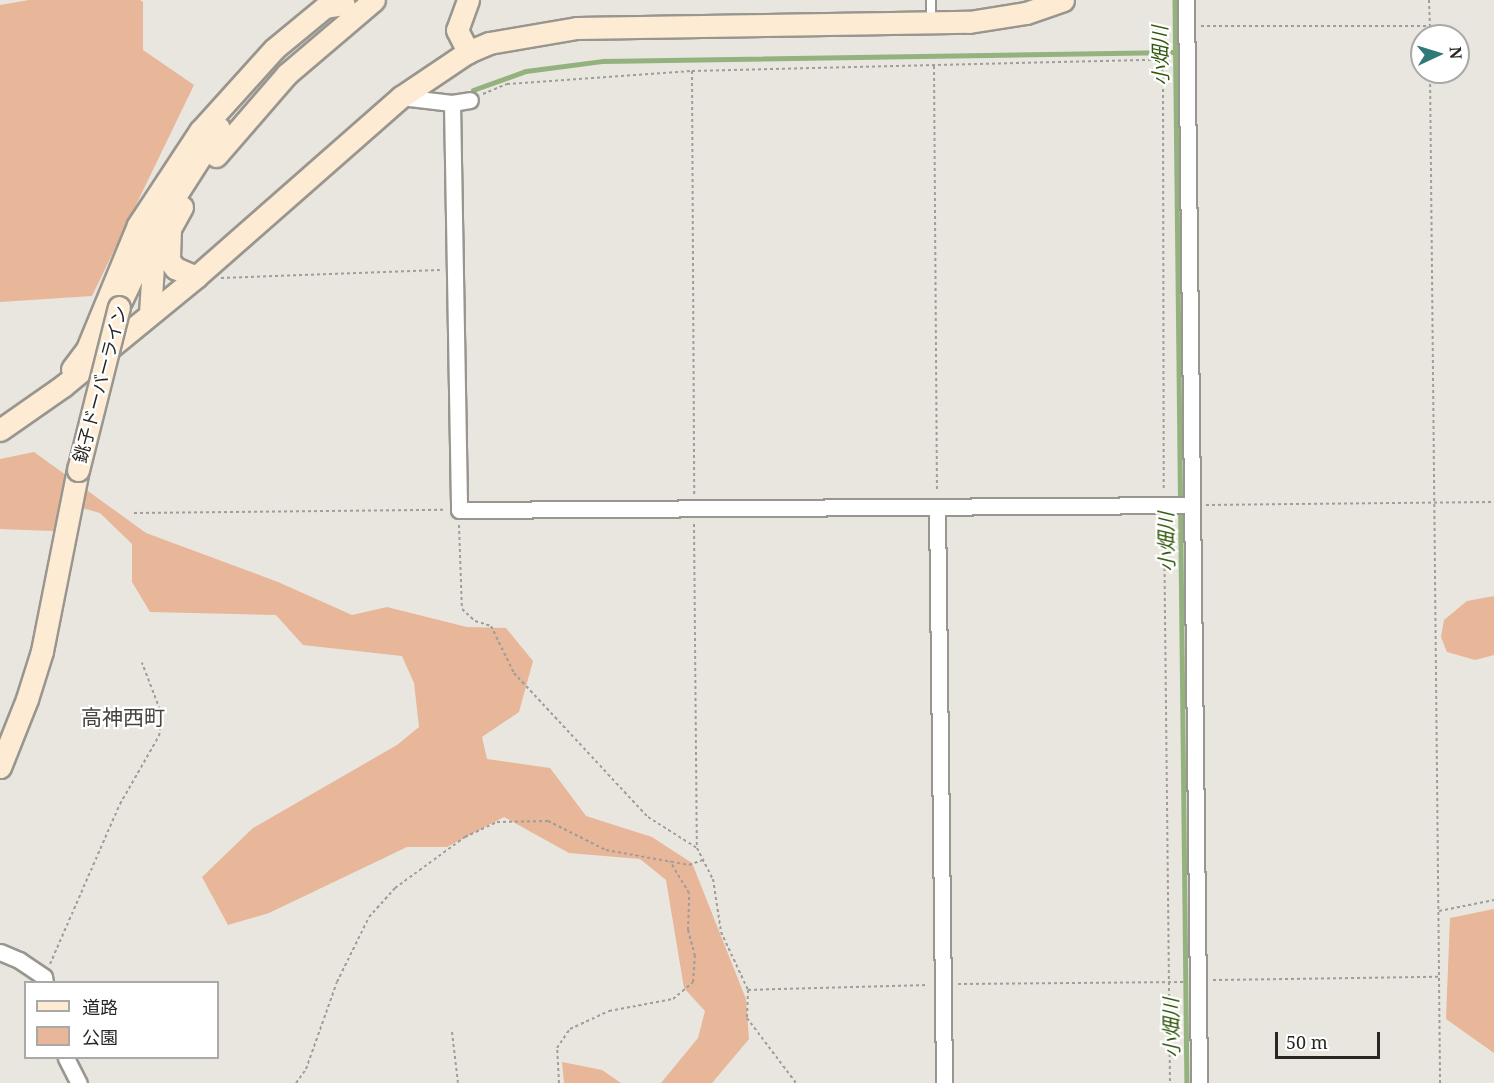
<!DOCTYPE html>
<html>
<head>
<meta charset="utf-8">
<style>
	body { margin:0 }
	#map { position:relative; width:1494px; height:1083px; overflow:hidden; background:#e8e6df; font-family:"Noto Serif","Noto Sans JP",serif }
	div>[style] { position:absolute }
	[style*='--x'] { left:calc(var(--x)*1px); top:calc(var(--y)*1px); width:calc(var(--w)*1px); rotate:calc(var(--a)*1deg) }
	.green>* { inset:0; background:#e8b698 }
	.stream>* { height:4.5px; margin:-2.25px; padding:0 2.25px; transform-origin:2.25px; border-radius:2.25px; background:#93b27e }
	.path>* { height:2px; margin-top:-1px; transform-origin:0; background:repeating-linear-gradient(90deg,#9f9d98 0 3px,transparent 0 6px) }
	.roads { filter:drop-shadow(2px 0 #98968f) drop-shadow(-2px 0 #98968f) drop-shadow(0 2px #98968f) drop-shadow(0 -2px #98968f) }
	.lane>* { height:8px; margin:-4px; padding:0 4px; transform-origin:4px; border-radius:4px; background:#fff }
	.street>* { height:15px; margin:-7.5px; padding:0 7.5px; transform-origin:7.5px; border-radius:7.5px; background:#fff }
	.secondary>* { height:21px; margin:-10.5px; padding:0 10.5px; transform-origin:10.5px; border-radius:10.5px; background:#fdebd3 }
	.bridges { filter:drop-shadow(2px 0 #98968f) drop-shadow(-2px 0 #98968f) drop-shadow(0 2px #98968f) drop-shadow(0 -2px #98968f) }
	.secondary-bridge>* { height:21px; margin:-10.5px; padding:0 10.5px; transform-origin:10.5px; border-radius:10.5px; background:#fdebd3 }
	span { translate:-50% -50%; white-space:nowrap; text-align:center; line-height:1.15; -webkit-text-stroke:4.5px #fff; paint-order:stroke }
	.street-label { font-size:18px; color:#282724 }
	.water-label { font-size:20px; color:#32580b; font-style:italic }
	.quarter-label { font-size:21px; color:#45433e }
	.legend { position:absolute; left:24px; top:981px; width:195px; height:78px; box-sizing:border-box; background:#fff; border:2px solid #a9a9a7; margin:0; padding:8px 10px; list-style:none; font-size:18px; color:#282724 }
	.legend li { display:flex; align-items:center; gap:12px; height:30px }
	.legend b { width:30px; border:2px solid #a9a9a7 }
	.north { position:absolute; left:1410px; top:24px; width:60px; height:60px; box-sizing:border-box; background:#fff; border:2px solid #a9a9a7; border-radius:50%; rotate:86deg; font-size:16px; font-weight:700; line-height:24px; text-align:center; color:#282724 }
	.north::after { content:''; display:block; margin:auto; width:21px; height:27px; background:#2f7978; clip-path:polygon(50% 0,100% 100%,50% 72%,0 100%) }
	.scale { position:absolute; left:1275px; top:1032px; width:105px; height:27px; box-sizing:border-box; border:3px solid #282724; border-top:0; padding-left:8px; font-size:18px; line-height:21px; white-space:nowrap; color:#282724; -webkit-text-stroke:4px #fff; paint-order:stroke }
</style>
</head>
<body>
<div id="map">
	<div class="green">
		<i style="clip-path:polygon(29px 0,140px 0,143px 2px,143px 50px,194px 85px,92px 296px,0 302px,0 5px)"></i>
		<i style="clip-path:polygon(34px 452px,146px 533px,278px 582px,352px 615px,387px 607px,467px 627px,506px 628px,533px 661px,519px 712px,482px 737px,487px 759px,550px 768px,586px 816px,652px 837px,692px 863px,746px 999px,749px 1039px,712px 1083px,661px 1083px,698px 1038px,705px 1011px,684px 988px,666px 880px,640px 859px,569px 853px,504px 817px,447px 847px,407px 847px,269px 913px,228px 925px,202px 877px,253px 828px,397px 745px,419px 727px,414px 683px,402px 656px,303px 645px,276px 615px,150px 612px,132px 582px,132px 544px,100px 513px,82px 508px,53px 531px,0 529px,0 459px)"></i>
		<i style="clip-path:polygon(1494px 596px,1494px 655px,1475px 660px,1447px 652px,1441px 637px,1444px 620px,1467px 601px)"></i>
		<i style="clip-path:polygon(1494px 909px,1494px 1053px,1446px 1019px,1450px 918px)"></i>
		<i style="clip-path:polygon(562px 1062px,602px 1070px,621px 1083px,564px 1083px)"></i>
	</div>
	<div class="stream">
		<i style="--x:1175;--y:0;--w:1083;--a:89.37"></i>
		<i style="--x:473;--y:90;--w:56;--a:-19.7"></i>
		<i style="--x:526;--y:71;--w:78;--a:-7.4"></i>
		<i style="--x:603;--y:61;--w:572;--a:-0.9"></i>
	</div>
	<div class="path">
		<i style="--x:1429;--y:0;--w:36;--a:88"></i>
		<i style="--x:1201;--y:26;--w:229;--a:0"></i>
		<i style="--x:934;--y:66;--w:426;--a:89.6"></i>
		<i style="--x:692;--y:71;--w:423;--a:89.7"></i>
		<i style="--x:1430;--y:72;--w:1011;--a:89.43"></i>
		<i style="--x:483;--y:94;--w:26;--a:-23"></i>
		<i style="--x:507;--y:84;--w:185;--a:-4"></i>
		<i style="--x:692;--y:71;--w:462;--a:-1.4"></i>
		<i style="--x:1154;--y:60;--w:14;--a:51"></i>
		<i style="--x:1163;--y:71;--w:419;--a:89.9"></i>
		<i style="--x:221;--y:278;--w:219;--a:-2.1"></i>
		<i style="--x:1206;--y:505;--w:288;--a:-0.6"></i>
		<i style="--x:134;--y:513;--w:311;--a:-0.6"></i>
		<i style="--x:1164;--y:520;--w:563;--a:89.39"></i>
		<i style="--x:694;--y:524;--w:324;--a:89.5"></i>
		<i style="--x:459;--y:525;--w:84;--a:88"></i>
		<i style="--x:462;--y:609;--w:18;--a:43"></i>
		<i style="--x:475;--y:621;--w:17;--a:17"></i>
		<i style="--x:491;--y:626;--w:52;--a:63.9"></i>
		<i style="--x:514;--y:673;--w:197;--a:47.1"></i>
		<i style="--x:648;--y:817;--w:58;--a:32.3"></i>
		<i style="--x:697;--y:848;--w:35;--a:63"></i>
		<i style="--x:713;--y:879;--w:54;--a:81.4"></i>
		<i style="--x:721;--y:932;--w:64;--a:65"></i>
		<i style="--x:748;--y:990;--w:28;--a:92"></i>
		<i style="--x:747;--y:1018;--w:81;--a:53"></i>
		<i style="--x:1439;--y:911;--w:56;--a:-11.3"></i>
		<i style="--x:50;--y:964;--w:175;--a:-66.4"></i>
		<i style="--x:120;--y:804;--w:78;--a:-60.2"></i>
		<i style="--x:159;--y:736;--w:21;--a:-82"></i>
		<i style="--x:162;--y:715;--w:56;--a:-111"></i>
		<i style="--x:1213;--y:980;--w:225;--a:-0.8"></i>
		<i style="--x:958;--y:984;--w:225;--a:-0.5"></i>
		<i style="--x:748;--y:990;--w:180;--a:-1.6"></i>
		<i style="--x:452;--y:1032;--w:51;--a:83.3"></i>
		<i style="--x:296;--y:1083;--w:17;--a:-54"></i>
		<i style="--x:306;--y:1069;--w:92;--a:-70.4"></i>
		<i style="--x:337;--y:982;--w:72;--a:-63.8"></i>
		<i style="--x:369;--y:917;--w:39;--a:-48"></i>
		<i style="--x:395;--y:888;--w:87;--a:-36.1"></i>
		<i style="--x:465;--y:837;--w:35;--a:-25"></i>
		<i style="--x:497;--y:822;--w:51;--a:-1.1"></i>
		<i style="--x:548;--y:821;--w:65;--a:26.6"></i>
		<i style="--x:606;--y:850;--w:84;--a:10.2"></i>
		<i style="--x:689;--y:865;--w:15;--a:-20"></i>
		<i style="--x:559;--y:1083;--w:35;--a:-93"></i>
		<i style="--x:557;--y:1048;--w:23;--a:-56"></i>
		<i style="--x:570;--y:1029;--w:43;--a:-24.8"></i>
		<i style="--x:609;--y:1011;--w:65;--a:-10.6"></i>
		<i style="--x:673;--y:999;--w:26;--a:-40"></i>
		<i style="--x:693;--y:982;--w:26;--a:-86"></i>
		<i style="--x:695;--y:956;--w:27;--a:-105"></i>
		<i style="--x:688;--y:930;--w:37;--a:-88"></i>
		<i style="--x:689;--y:893;--w:37;--a:-121"></i>
	</div>
	<div class="roads">
		<div class="lane">
			<i style="--x:931;--y:0;--w:22;--a:90"></i>
		</div>
		<div class="street">
			<i style="--x:1186;--y:0;--w:1083;--a:89.31"></i>
			<i style="--x:401;--y:97;--w:51;--a:6.7"></i>
			<i style="--x:452;--y:103;--w:18;--a:-9"></i>
			<i style="--x:452;--y:103;--w:407;--a:89"></i>
			<i style="--x:459;--y:510;--w:731;--a:-0.39"></i>
			<i style="--x:937;--y:507;--w:576;--a:89.3"></i>
			<i style="--x:0;--y:952;--w:21;--a:23"></i>
			<i style="--x:19;--y:960;--w:30;--a:34"></i>
			<i style="--x:44;--y:977;--w:5;--a:79"></i>
			<i style="--x:66;--y:1058;--w:28;--a:63"></i>
		</div>
		<div class="secondary">
			<i style="--x:468;--y:0;--w:32;--a:110"></i>
			<i style="--x:457;--y:30;--w:25;--a:63"></i>
			<i style="--x:216;--y:156;--w:108;--a:-49.1"></i>
			<i style="--x:287;--y:74;--w:114;--a:-40.4"></i>
			<i style="--x:182;--y:207;--w:25;--a:119"></i>
			<i style="--x:170;--y:229;--w:31;--a:92"></i>
			<i style="--x:169;--y:260;--w:10;--a:53"></i>
			<i style="--x:175;--y:268;--w:23;--a:23"></i>
			<i style="--x:121;--y:301;--w:86;--a:-64.6"></i>
			<i style="--x:158;--y:223;--w:113;--a:-57.3"></i>
			<i style="--x:150;--y:314;--w:49;--a:-86.5"></i>
			<i style="--x:153;--y:265;--w:30;--a:-67"></i>
			<i style="--x:72;--y:369;--w:25;--a:-53"></i>
			<i style="--x:87;--y:349;--w:134;--a:-67.6"></i>
			<i style="--x:138;--y:225;--w:113;--a:-56.6"></i>
			<i style="--x:200;--y:131;--w:110;--a:-47.9"></i>
			<i style="--x:274;--y:49;--w:66;--a:-39.5"></i>
			<i style="--x:325;--y:7;--w:19;--a:-9"></i>
			<i style="--x:0;--y:430;--w:77;--a:-34.9"></i>
			<i style="--x:63;--y:386;--w:172;--a:-39.3"></i>
			<i style="--x:196;--y:277;--w:273;--a:-41.3"></i>
			<i style="--x:401;--y:97;--w:81;--a:-33.9"></i>
			<i style="--x:468;--y:52;--w:23;--a:-23"></i>
			<i style="--x:489;--y:43;--w:89;--a:-9.7"></i>
			<i style="--x:577;--y:28;--w:392;--a:-0.9"></i>
			<i style="--x:969;--y:22;--w:58;--a:-9"></i>
			<i style="--x:1026;--y:13;--w:39;--a:-19"></i>
			<i style="--x:0;--y:767;--w:73;--a:-68.3"></i>
			<i style="--x:27;--y:699;--w:50;--a:-72.6"></i>
			<i style="--x:42;--y:651;--w:185;--a:-78.8"></i>
		</div>
	</div>
	<div class="bridges">
		<div class="secondary-bridge">
			<i style="--x:78;--y:470;--w:168;--a:-75.9"></i>
		</div>
	</div>
	<div class="street-label">
		<span style="left:100px;top:384px;rotate:-75deg">銚子ドーバーライン</span>
	</div>
	<div class="water-label">
		<span style="left:1160px;top:56px;rotate:-91deg">小畑川</span>
		<span style="left:1166px;top:542px;rotate:-91deg">小畑川</span>
		<span style="left:1171px;top:1028px;rotate:-91deg">小畑川</span>
	</div>
	<div class="quarter-label">
		<span style="left:123px;top:717px">高神西町</span>
	</div>
	<ul class="legend">
	<li><b style="height:8px;background:#fdebd3"></b>道路</li>
	<li><b style="height:16px;background:#e8b698"></b>公園</li>
	</ul>
	<div class="north">N</div>
	<div class="scale">50 m</div>
</div>
</body>
</html>
